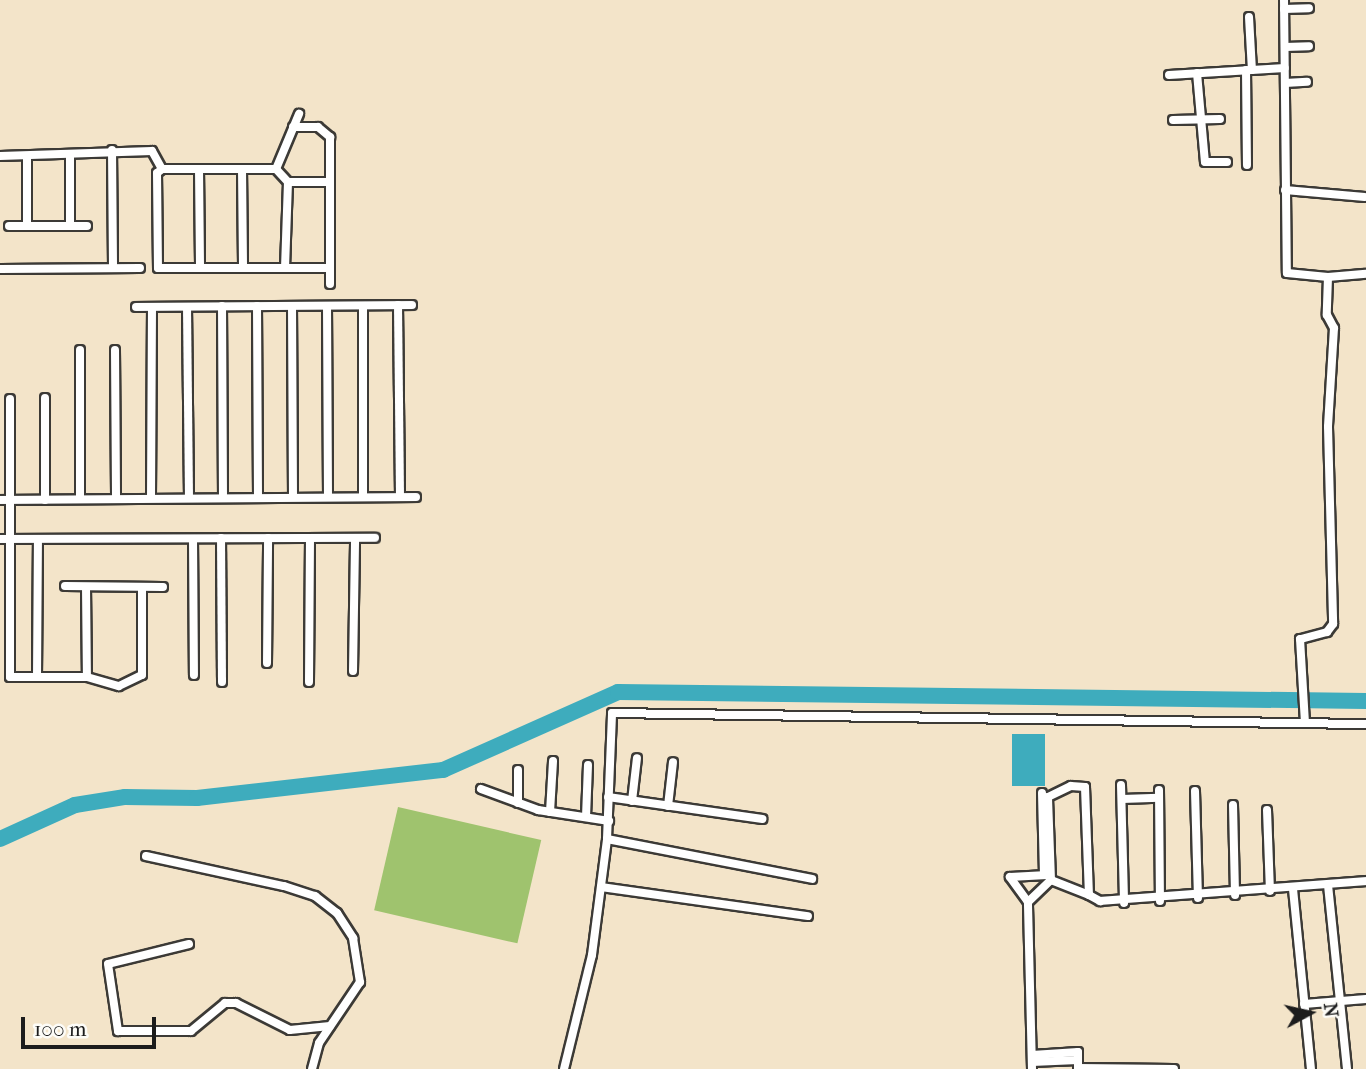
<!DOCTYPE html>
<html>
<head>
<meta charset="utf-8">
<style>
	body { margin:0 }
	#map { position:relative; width:1366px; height:1069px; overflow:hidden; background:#f3e4c9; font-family:"IM FELL French Canon",serif }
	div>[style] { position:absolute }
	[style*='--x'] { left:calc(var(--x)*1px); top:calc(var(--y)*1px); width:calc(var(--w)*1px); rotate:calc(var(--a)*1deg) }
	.green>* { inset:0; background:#9fc36e; transform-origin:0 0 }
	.water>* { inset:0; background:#3eacbd; transform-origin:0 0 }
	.river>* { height:16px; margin:-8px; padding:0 8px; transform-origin:8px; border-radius:8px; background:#3eacbd }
	.roads { filter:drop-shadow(2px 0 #3c3a36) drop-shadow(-2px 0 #3c3a36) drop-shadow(0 2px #3c3a36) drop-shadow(0 -2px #3c3a36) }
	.minor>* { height:8px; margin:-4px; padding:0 4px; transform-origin:4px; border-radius:4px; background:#fff }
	span { translate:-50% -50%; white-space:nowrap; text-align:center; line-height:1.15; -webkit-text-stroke:7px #fdfcf7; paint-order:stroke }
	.north { position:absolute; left:1275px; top:978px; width:70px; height:70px; -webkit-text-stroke:5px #fdfcf7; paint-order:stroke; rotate:82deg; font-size:19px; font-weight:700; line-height:28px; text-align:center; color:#1c1c1c }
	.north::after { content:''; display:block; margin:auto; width:24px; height:32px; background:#1c1c1c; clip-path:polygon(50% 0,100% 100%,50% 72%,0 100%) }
	.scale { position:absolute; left:21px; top:1017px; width:135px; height:32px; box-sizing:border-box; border:4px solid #1c1c1c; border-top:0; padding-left:9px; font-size:21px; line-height:24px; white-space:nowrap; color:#1c1c1c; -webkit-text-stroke:5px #fdfcf7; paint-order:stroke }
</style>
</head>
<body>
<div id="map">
	<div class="green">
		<i style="left:398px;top:807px;width:147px;height:106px;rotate:13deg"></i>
	</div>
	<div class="water">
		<i style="left:1012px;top:734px;width:33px;height:52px"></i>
	</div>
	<div class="river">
		<i style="--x:0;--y:839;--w:82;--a:-24.4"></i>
		<i style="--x:75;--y:805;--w:51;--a:-9.1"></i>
		<i style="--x:125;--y:797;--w:72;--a:0.8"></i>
		<i style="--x:197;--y:798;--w:248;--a:-6.5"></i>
		<i style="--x:443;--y:770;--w:192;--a:-24"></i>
		<i style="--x:618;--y:692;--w:748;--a:0.69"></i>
	</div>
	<div class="roads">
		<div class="minor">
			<i style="--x:1284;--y:0;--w:273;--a:89.4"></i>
			<i style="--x:1287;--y:273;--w:41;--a:5.6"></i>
			<i style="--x:1328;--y:277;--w:38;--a:92"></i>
			<i style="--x:1327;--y:315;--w:15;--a:62"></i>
			<i style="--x:1334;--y:328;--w:99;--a:93.5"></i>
			<i style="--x:1328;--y:427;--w:197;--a:88.5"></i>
			<i style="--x:1333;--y:624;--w:10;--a:127"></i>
			<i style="--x:1327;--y:632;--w:28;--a:165"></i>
			<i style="--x:1300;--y:639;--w:84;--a:86.6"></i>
			<i style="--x:1284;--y:9;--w:25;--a:-2"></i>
			<i style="--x:1249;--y:17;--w:53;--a:86.8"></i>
			<i style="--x:1285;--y:47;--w:24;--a:-2"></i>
			<i style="--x:1246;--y:70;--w:95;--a:89.4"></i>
			<i style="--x:1197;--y:73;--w:89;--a:84.9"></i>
			<i style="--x:1205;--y:162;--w:22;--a:0"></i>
			<i style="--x:1169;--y:75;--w:116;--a:-3.5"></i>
			<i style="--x:1285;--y:83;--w:22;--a:-3"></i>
			<i style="--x:1173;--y:120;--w:47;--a:-1.2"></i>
			<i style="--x:293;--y:127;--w:25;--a:0"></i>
			<i style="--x:318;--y:127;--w:16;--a:40"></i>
			<i style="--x:330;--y:137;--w:147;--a:90"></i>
			<i style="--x:112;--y:150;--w:118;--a:89.5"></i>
			<i style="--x:70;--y:154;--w:72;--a:90"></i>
			<i style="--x:0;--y:156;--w:152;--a:-1.9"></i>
			<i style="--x:152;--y:151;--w:21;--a:61"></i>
			<i style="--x:27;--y:156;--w:70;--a:90"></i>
			<i style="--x:162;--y:169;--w:6;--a:141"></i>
			<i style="--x:157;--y:173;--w:95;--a:89.4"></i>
			<i style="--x:158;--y:268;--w:172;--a:0"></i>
			<i style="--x:162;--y:169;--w:114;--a:0"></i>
			<i style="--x:276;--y:169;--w:18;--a:47"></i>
			<i style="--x:288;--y:182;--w:42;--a:0"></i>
			<i style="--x:199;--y:169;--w:99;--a:89.4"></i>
			<i style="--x:242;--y:169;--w:99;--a:89.4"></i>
			<i style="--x:276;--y:169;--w:60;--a:-67.3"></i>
			<i style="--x:1285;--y:190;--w:80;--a:5"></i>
			<i style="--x:9;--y:226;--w:78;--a:0"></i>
			<i style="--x:285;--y:268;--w:86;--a:-88"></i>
			<i style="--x:0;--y:269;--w:140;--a:-0.4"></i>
			<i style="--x:1328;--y:277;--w:38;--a:-5"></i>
			<i style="--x:398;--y:305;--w:192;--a:89.4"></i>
			<i style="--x:222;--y:306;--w:192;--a:89.7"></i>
			<i style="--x:257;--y:306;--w:191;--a:89.7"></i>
			<i style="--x:292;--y:306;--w:191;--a:89.7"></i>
			<i style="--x:327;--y:306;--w:191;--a:89.7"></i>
			<i style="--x:136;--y:307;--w:276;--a:-0.4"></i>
			<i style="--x:187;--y:307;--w:191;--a:89.4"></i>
			<i style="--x:115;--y:350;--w:149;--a:89.6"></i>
			<i style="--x:10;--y:399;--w:278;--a:90"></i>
			<i style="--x:10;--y:677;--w:77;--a:0"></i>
			<i style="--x:87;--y:677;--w:33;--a:16"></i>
			<i style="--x:119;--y:686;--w:25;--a:-26"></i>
			<i style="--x:142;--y:675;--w:88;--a:-90"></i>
			<i style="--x:363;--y:497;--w:191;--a:-90"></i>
			<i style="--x:151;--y:498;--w:191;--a:-89.7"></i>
			<i style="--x:80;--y:499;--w:149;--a:-90"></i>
			<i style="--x:0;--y:500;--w:416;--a:-0.4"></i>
			<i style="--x:45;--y:500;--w:102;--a:-90"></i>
			<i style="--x:221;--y:538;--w:144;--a:89.6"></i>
			<i style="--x:0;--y:539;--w:375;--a:-0.2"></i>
			<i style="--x:193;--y:539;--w:136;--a:89.6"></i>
			<i style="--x:65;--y:586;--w:98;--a:0.6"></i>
			<i style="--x:86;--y:587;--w:90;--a:89.4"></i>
			<i style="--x:267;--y:663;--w:125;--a:-89.5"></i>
			<i style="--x:353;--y:671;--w:133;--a:-89.1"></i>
			<i style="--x:37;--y:677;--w:138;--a:-89.6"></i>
			<i style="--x:309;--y:682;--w:144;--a:-89.6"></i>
			<i style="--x:1121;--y:785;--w:118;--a:88.5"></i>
			<i style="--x:481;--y:789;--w:61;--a:20.2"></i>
			<i style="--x:538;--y:810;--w:72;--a:8.8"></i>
			<i style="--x:1159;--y:790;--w:111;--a:89.5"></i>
			<i style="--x:1195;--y:791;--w:107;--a:88.4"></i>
			<i style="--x:1042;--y:793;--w:82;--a:88.6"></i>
			<i style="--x:608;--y:797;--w:156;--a:8.1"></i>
			<i style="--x:1122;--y:799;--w:37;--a:-2"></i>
			<i style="--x:632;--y:801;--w:43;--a:-83.4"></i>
			<i style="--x:518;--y:803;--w:33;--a:-90"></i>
			<i style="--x:1233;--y:805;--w:90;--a:88.7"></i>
			<i style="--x:668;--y:806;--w:44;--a:-83.5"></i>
			<i style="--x:1267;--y:810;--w:81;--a:87.9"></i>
			<i style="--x:550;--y:812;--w:51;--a:-86.6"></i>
			<i style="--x:586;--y:817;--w:52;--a:-87.8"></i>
			<i style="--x:607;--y:839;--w:209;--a:11"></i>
			<i style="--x:146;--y:856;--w:141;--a:12.3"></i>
			<i style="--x:284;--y:886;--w:33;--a:18"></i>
			<i style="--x:315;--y:896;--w:28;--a:38"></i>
			<i style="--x:337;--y:913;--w:30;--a:57"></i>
			<i style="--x:353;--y:938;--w:45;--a:81"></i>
			<i style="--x:360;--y:982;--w:73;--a:123.9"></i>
			<i style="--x:319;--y:1043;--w:27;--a:105"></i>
			<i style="--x:1051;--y:880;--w:41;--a:21.5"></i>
			<i style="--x:1328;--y:885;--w:185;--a:84.1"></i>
			<i style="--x:601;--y:887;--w:209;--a:8"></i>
			<i style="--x:1293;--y:889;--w:181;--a:84.3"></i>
			<i style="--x:1028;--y:902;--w:31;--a:-126"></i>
			<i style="--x:1010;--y:877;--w:37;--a:-3"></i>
			<i style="--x:189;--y:944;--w:83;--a:166.1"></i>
			<i style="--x:108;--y:964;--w:68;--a:81.5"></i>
			<i style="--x:118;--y:1031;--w:73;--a:0"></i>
			<i style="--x:191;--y:1031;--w:44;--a:-39.5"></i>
			<i style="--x:225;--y:1003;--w:11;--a:0"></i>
			<i style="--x:236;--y:1003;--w:60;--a:26.6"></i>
			<i style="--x:290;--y:1030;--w:40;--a:-5.7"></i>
			<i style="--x:1304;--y:1004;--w:62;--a:-4.6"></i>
			<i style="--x:1032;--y:1055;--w:46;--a:-3.7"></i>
			<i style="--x:1078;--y:1052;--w:16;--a:90"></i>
			<i style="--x:1078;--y:1068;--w:96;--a:0.6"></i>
			<i style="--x:1032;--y:1062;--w:46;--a:-2.5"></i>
			<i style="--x:564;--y:1069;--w:117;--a:-76.2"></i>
			<i style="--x:592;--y:955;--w:117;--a:-82.6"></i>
			<i style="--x:607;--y:839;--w:126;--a:-87.7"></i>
			<i style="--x:612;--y:713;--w:754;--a:0.84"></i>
			<i style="--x:1032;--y:1069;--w:167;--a:-91.4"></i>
			<i style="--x:1028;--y:902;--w:32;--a:-44"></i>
			<i style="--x:1051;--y:880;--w:83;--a:-92.1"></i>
			<i style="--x:1048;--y:797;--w:25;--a:-26"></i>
			<i style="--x:1071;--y:786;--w:14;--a:4"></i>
			<i style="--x:1085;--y:787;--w:108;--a:87.9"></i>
			<i style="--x:1089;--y:895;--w:13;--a:29"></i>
			<i style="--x:1100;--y:901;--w:267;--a:-4.3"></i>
		</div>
	</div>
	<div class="north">N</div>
	<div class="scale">100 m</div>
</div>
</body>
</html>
